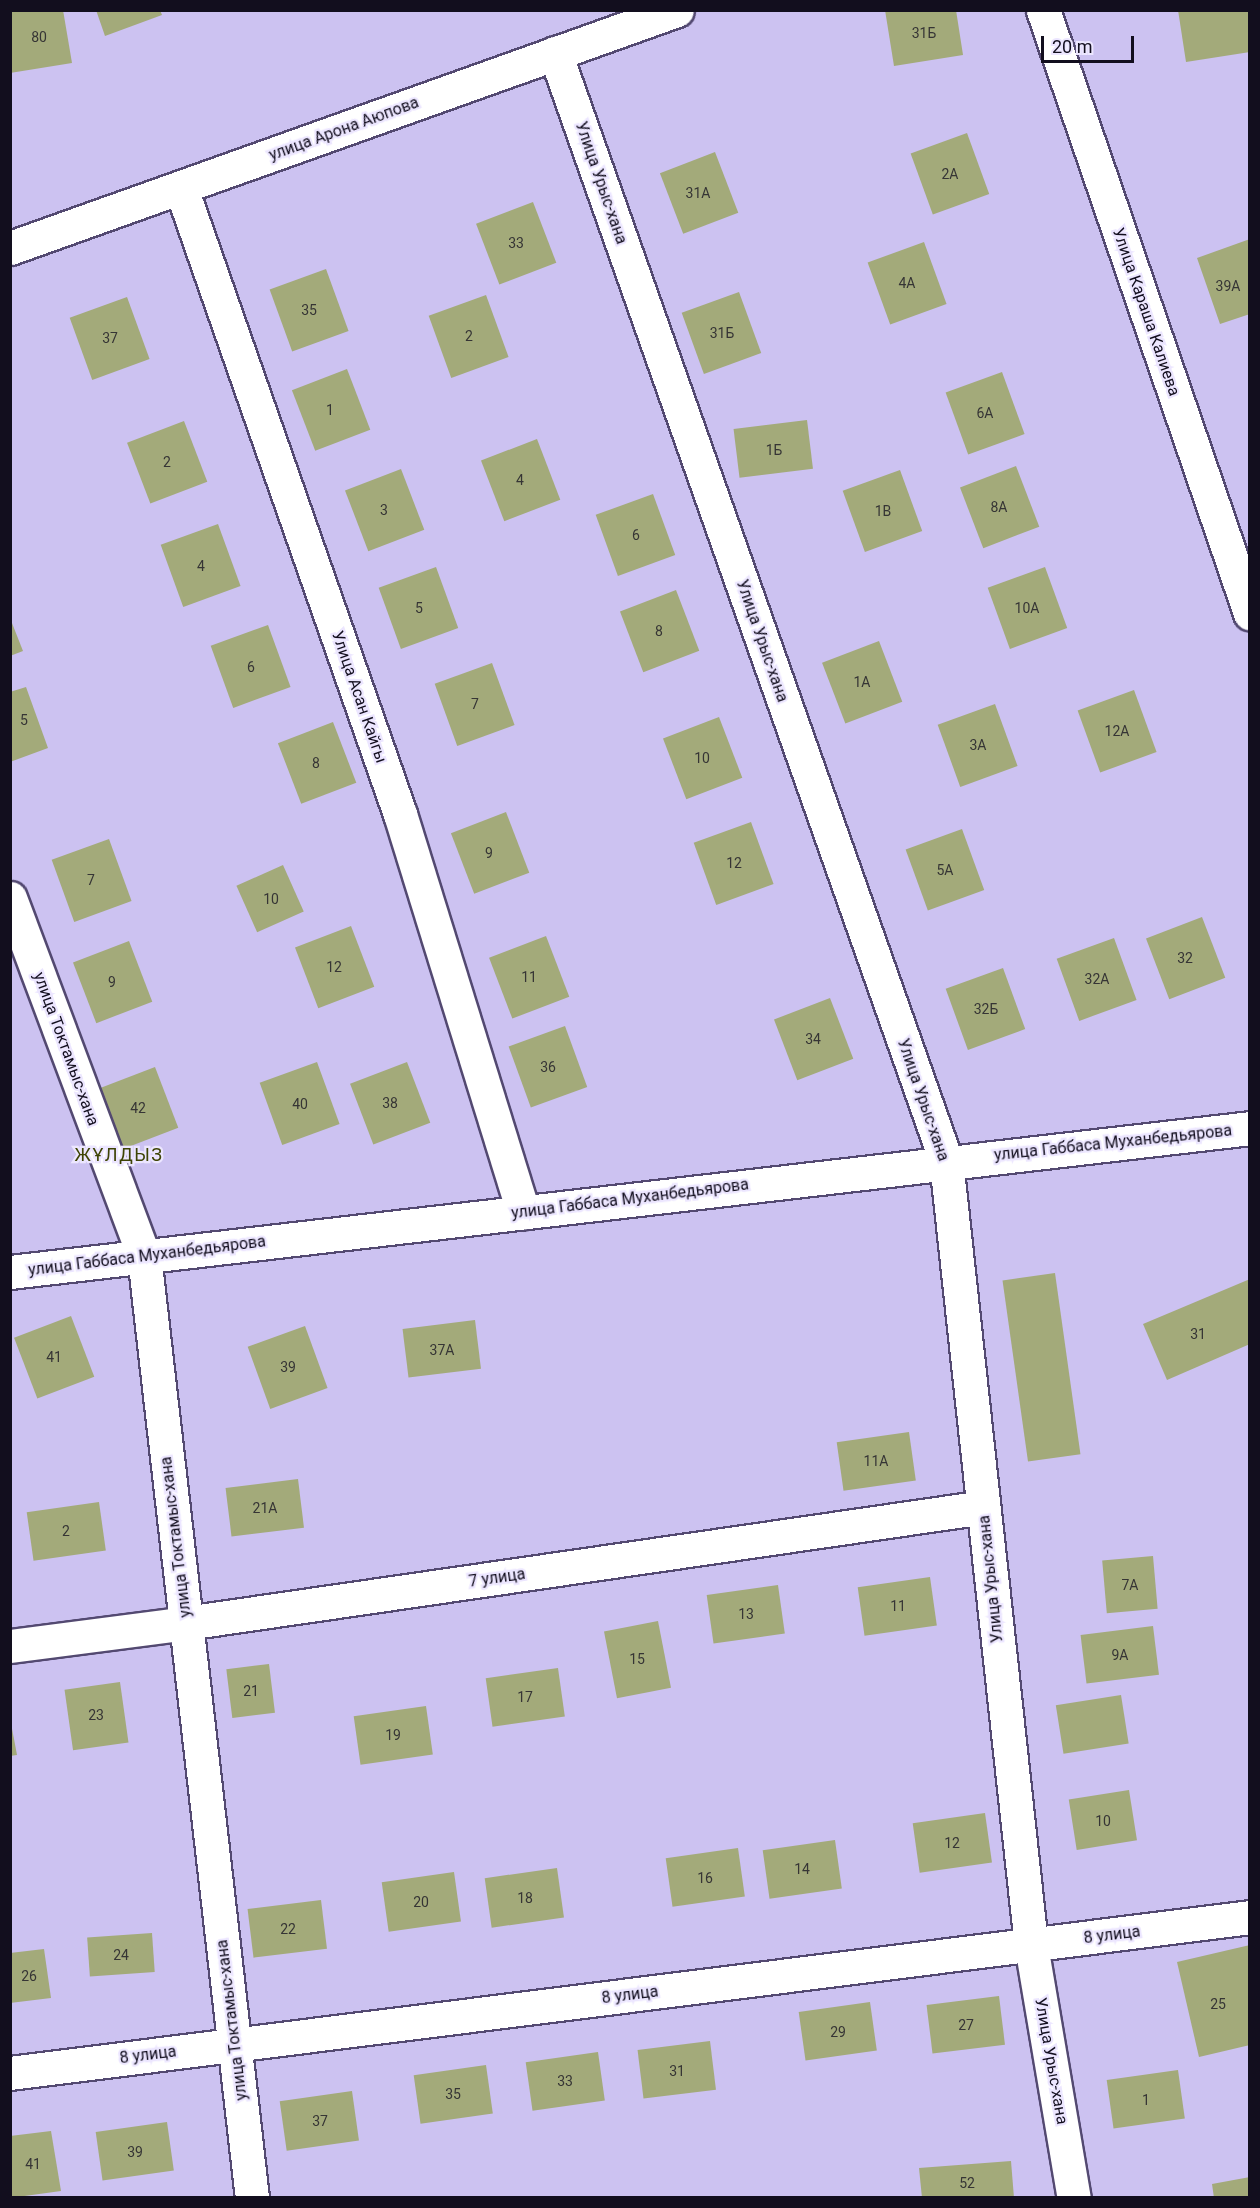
<!DOCTYPE html>
<html>
<head>
<meta charset="utf-8">
<style>
	body { margin:0 }
	#map { position:relative; width:1260px; height:2208px; overflow:hidden; background:#ccc2f1; font-family:Roboto,sans-serif }
	div>[style] { position:absolute }
	[style*='--x'] { left:calc(var(--x)*1px); top:calc(var(--y)*1px); width:calc(var(--w)*1px); rotate:calc(var(--a)*1deg) }
	.building>* { inset:0; background:#a3aa7a; transform-origin:0 0 }
	.roads { filter:drop-shadow(2px 0 #534971) drop-shadow(-2px 0 #534971) drop-shadow(0 2px #534971) drop-shadow(0 -2px #534971) }
	.minor>* { height:33px; margin:-16.5px; padding:0 16.5px; transform-origin:16.5px; border-radius:16.5px; background:#fff }
	.tertiary>* { height:33px; margin:-16.5px; padding:0 16.5px; transform-origin:16.5px; border-radius:16.5px; background:#fff }
	span { translate:-50% -50%; white-space:nowrap; text-align:center; line-height:1.15; -webkit-text-stroke:4.5px #ece6ff; paint-order:stroke }
	.number-label { font-size:14px; color:#363535 }
	.number-label span { -webkit-text-stroke-width:0 }
	.street-label { font-size:16px; color:#120e1e }
	.neighbourhood-label { font-size:18px; color:#3e4405; letter-spacing:1.5px }
	.frame { position:absolute; inset:0; border:12px solid #120e1e; pointer-events:none }
	.scale { position:absolute; left:1041px; top:36px; width:93px; height:27px; box-sizing:border-box; border:3px solid #120e1e; border-top:0; padding-left:8px; font-size:18px; line-height:21px; white-space:nowrap; color:#120e1e; -webkit-text-stroke:4px #ece6ff; paint-order:stroke }
</style>
</head>
<body>
<div id="map">
	<div class="building">
		<i style="clip-path:polygon(63px 10px,72px 63px,10px 73px,10px 11px)"></i>
		<i style="clip-path:polygon(96px 10px,160px 10px,162px 15px,105px 36px)"></i>
		<i style="clip-path:polygon(885px 10px,956px 10px,963px 55px,894px 66px)"></i>
		<i style="clip-path:polygon(1178px 10px,1248px 10px,1250px 52px,1186px 62px)"></i>
		<i style="left:967px;top:133px;width:65px;height:60px;rotate:70deg"></i>
		<i style="left:715px;top:152px;width:65px;height:59px;rotate:69deg"></i>
		<i style="left:533px;top:202px;width:65px;height:61px;rotate:69deg"></i>
		<i style="clip-path:polygon(1250px 239px,1250px 314px,1220px 324px,1197px 258px)"></i>
		<i style="left:924px;top:242px;width:66px;height:60px;rotate:70deg"></i>
		<i style="left:326px;top:269px;width:66px;height:60px;rotate:70deg"></i>
		<i style="left:739px;top:292px;width:65px;height:61px;rotate:70deg"></i>
		<i style="left:486px;top:295px;width:66px;height:61px;rotate:70deg"></i>
		<i style="left:127px;top:297px;width:66px;height:61px;rotate:70deg"></i>
		<i style="left:347px;top:369px;width:65px;height:59px;rotate:69deg"></i>
		<i style="left:1002px;top:372px;width:66px;height:60px;rotate:70deg"></i>
		<i style="left:807px;top:420px;width:49px;height:74px;rotate:83deg"></i>
		<i style="left:184px;top:421px;width:65px;height:61px;rotate:69deg"></i>
		<i style="left:537px;top:439px;width:65px;height:60px;rotate:69deg"></i>
		<i style="left:1016px;top:466px;width:65px;height:60px;rotate:69deg"></i>
		<i style="left:401px;top:469px;width:65px;height:60px;rotate:69deg"></i>
		<i style="left:900px;top:470px;width:65px;height:61px;rotate:70deg"></i>
		<i style="left:653px;top:494px;width:65px;height:61px;rotate:70deg"></i>
		<i style="left:218px;top:524px;width:66px;height:61px;rotate:70deg"></i>
		<i style="left:436px;top:567px;width:65px;height:61px;rotate:70deg"></i>
		<i style="left:1045px;top:567px;width:65px;height:61px;rotate:70deg"></i>
		<i style="left:676px;top:590px;width:65px;height:60px;rotate:69deg"></i>
		<i style="clip-path:polygon(10px 618px,23px 651px,10px 656px)"></i>
		<i style="left:268px;top:625px;width:66px;height:61px;rotate:70deg"></i>
		<i style="left:879px;top:641px;width:65px;height:61px;rotate:69deg"></i>
		<i style="left:492px;top:663px;width:66px;height:61px;rotate:70deg"></i>
		<i style="clip-path:polygon(26px 687px,48px 748px,10px 762px,10px 692px)"></i>
		<i style="left:1134px;top:690px;width:66px;height:60px;rotate:70deg"></i>
		<i style="left:995px;top:704px;width:66px;height:61px;rotate:70deg"></i>
		<i style="left:719px;top:717px;width:65px;height:60px;rotate:69deg"></i>
		<i style="left:333px;top:722px;width:65px;height:59px;rotate:69deg"></i>
		<i style="left:506px;top:812px;width:65px;height:59px;rotate:69deg"></i>
		<i style="left:751px;top:822px;width:66px;height:61px;rotate:70deg"></i>
		<i style="left:962px;top:829px;width:65px;height:60px;rotate:70deg"></i>
		<i style="left:109px;top:839px;width:66px;height:61px;rotate:70deg"></i>
		<i style="left:283px;top:865px;width:51px;height:51px;rotate:66deg"></i>
		<i style="left:1202px;top:917px;width:65px;height:60px;rotate:69deg"></i>
		<i style="left:351px;top:926px;width:65px;height:60px;rotate:69deg"></i>
		<i style="left:546px;top:936px;width:65px;height:61px;rotate:69deg"></i>
		<i style="left:1114px;top:938px;width:66px;height:61px;rotate:70deg"></i>
		<i style="left:129px;top:941px;width:65px;height:60px;rotate:69deg"></i>
		<i style="left:1003px;top:968px;width:65px;height:61px;rotate:70deg"></i>
		<i style="left:830px;top:998px;width:65px;height:60px;rotate:69deg"></i>
		<i style="left:565px;top:1026px;width:65px;height:60px;rotate:70deg"></i>
		<i style="left:317px;top:1062px;width:66px;height:61px;rotate:70deg"></i>
		<i style="left:407px;top:1062px;width:65px;height:61px;rotate:69deg"></i>
		<i style="left:155px;top:1067px;width:65px;height:60px;rotate:69deg"></i>
		<i style="left:1055px;top:1273px;width:183px;height:53px;rotate:82deg"></i>
		<i style="clip-path:polygon(1250px 1279px,1250px 1344px,1167px 1380px,1143px 1324px)"></i>
		<i style="left:71px;top:1316px;width:65px;height:61px;rotate:69deg"></i>
		<i style="left:475px;top:1320px;width:49px;height:73px;rotate:83deg"></i>
		<i style="left:305px;top:1326px;width:66px;height:61px;rotate:70deg"></i>
		<i style="left:909px;top:1432px;width:49px;height:73px;rotate:82deg"></i>
		<i style="left:298px;top:1479px;width:49px;height:73px;rotate:83deg"></i>
		<i style="left:99px;top:1502px;width:49px;height:73px;rotate:82deg"></i>
		<i style="left:1153px;top:1556px;width:53px;height:51px;rotate:85deg"></i>
		<i style="left:930px;top:1577px;width:49px;height:73px;rotate:82deg"></i>
		<i style="left:778px;top:1585px;width:49px;height:72px;rotate:82deg"></i>
		<i style="left:658px;top:1621px;width:68px;height:55px;rotate:79deg"></i>
		<i style="left:1153px;top:1626px;width:49px;height:73px;rotate:83deg"></i>
		<i style="left:269px;top:1664px;width:49px;height:43px;rotate:83deg"></i>
		<i style="left:558px;top:1668px;width:49px;height:73px;rotate:82deg"></i>
		<i style="left:120px;top:1682px;width:61px;height:56px;rotate:82deg"></i>
		<i style="left:1121px;top:1695px;width:49px;height:66px;rotate:81deg"></i>
		<i style="left:426px;top:1706px;width:49px;height:73px;rotate:82deg"></i>
		<i style="clip-path:polygon(10px 1718px,17px 1755px,10px 1756px)"></i>
		<i style="left:1129px;top:1790px;width:51px;height:61px;rotate:81deg"></i>
		<i style="left:985px;top:1813px;width:50px;height:73px;rotate:82deg"></i>
		<i style="left:835px;top:1840px;width:49px;height:73px;rotate:82deg"></i>
		<i style="left:738px;top:1848px;width:49px;height:73px;rotate:82deg"></i>
		<i style="left:557px;top:1868px;width:50px;height:73px;rotate:82deg"></i>
		<i style="left:454px;top:1872px;width:50px;height:73px;rotate:82deg"></i>
		<i style="left:321px;top:1900px;width:49px;height:74px;rotate:83deg"></i>
		<i style="left:152px;top:1933px;width:39px;height:65px;rotate:86deg"></i>
		<i style="clip-path:polygon(1250px 1945px,1250px 2045px,1199px 2057px,1177px 1962px)"></i>
		<i style="clip-path:polygon(44px 1949px,51px 1998px,10px 2003px,10px 1953px)"></i>
		<i style="left:999px;top:1996px;width:49px;height:73px;rotate:83deg"></i>
		<i style="left:870px;top:2002px;width:49px;height:72px;rotate:82deg"></i>
		<i style="left:710px;top:2041px;width:49px;height:73px;rotate:83deg"></i>
		<i style="left:598px;top:2052px;width:49px;height:73px;rotate:82deg"></i>
		<i style="left:486px;top:2065px;width:49px;height:73px;rotate:82deg"></i>
		<i style="left:1178px;top:2070px;width:49px;height:72px;rotate:82deg"></i>
		<i style="left:352px;top:2091px;width:50px;height:73px;rotate:82deg"></i>
		<i style="left:167px;top:2122px;width:49px;height:72px;rotate:82deg"></i>
		<i style="clip-path:polygon(51px 2131px,61px 2191px,10px 2198px,10px 2136px)"></i>
		<i style="clip-path:polygon(1011px 2161px,1014px 2198px,922px 2198px,919px 2168px)"></i>
		<i style="clip-path:polygon(1250px 2177px,1250px 2198px,1214px 2198px,1212px 2184px)"></i>
	</div>
	<div class="roads">
		<div class="minor">
			<i style="--x:555;--y:53;--w:1175;--a:70.56"></i>
			<i style="--x:946;--y:1161;--w:789;--a:83.81"></i>
			<i style="--x:1031;--y:1945;--w:257;--a:80.4"></i>
			<i style="--x:181;--y:188;--w:663;--a:70.72"></i>
			<i style="--x:400;--y:814;--w:417;--a:72.8"></i>
			<i style="--x:10;--y:248;--w:708;--a:-19.64"></i>
			<i style="--x:10;--y:898;--w:382;--a:69.5"></i>
			<i style="--x:144;--y:1256;--w:948;--a:83.46"></i>
			<i style="--x:10;--y:1272;--w:1248;--a:-6.62"></i>
			<i style="--x:10;--y:1646;--w:177;--a:-7.4"></i>
			<i style="--x:186;--y:1623;--w:806;--a:-8.27"></i>
			<i style="--x:10;--y:2073;--w:1250;--a:-7.17"></i>
		</div>
		<div class="tertiary">
			<i style="--x:1043;--y:10;--w:638;--a:71.05"></i>
		</div>
	</div>
	<div class="number-label">
		<span style="left:924px;top:33px">31Б</span>
		<span style="left:39px;top:37px">80</span>
		<span style="left:950px;top:174px">2А</span>
		<span style="left:698px;top:193px">31А</span>
		<span style="left:516px;top:243px">33</span>
		<span style="left:907px;top:283px">4А</span>
		<span style="left:1228px;top:286px">39А</span>
		<span style="left:309px;top:310px">35</span>
		<span style="left:722px;top:333px">31Б</span>
		<span style="left:469px;top:336px">2</span>
		<span style="left:110px;top:338px">37</span>
		<span style="left:330px;top:410px">1</span>
		<span style="left:985px;top:413px">6А</span>
		<span style="left:774px;top:450px">1Б</span>
		<span style="left:167px;top:462px">2</span>
		<span style="left:520px;top:480px">4</span>
		<span style="left:999px;top:507px">8А</span>
		<span style="left:384px;top:510px">3</span>
		<span style="left:883px;top:511px">1В</span>
		<span style="left:636px;top:535px">6</span>
		<span style="left:201px;top:566px">4</span>
		<span style="left:419px;top:608px">5</span>
		<span style="left:1027px;top:608px">10А</span>
		<span style="left:659px;top:631px">8</span>
		<span style="left:251px;top:667px">6</span>
		<span style="left:862px;top:682px">1А</span>
		<span style="left:475px;top:704px">7</span>
		<span style="left:24px;top:720px">5</span>
		<span style="left:1117px;top:731px">12А</span>
		<span style="left:978px;top:745px">3А</span>
		<span style="left:702px;top:758px">10</span>
		<span style="left:316px;top:763px">8</span>
		<span style="left:489px;top:853px">9</span>
		<span style="left:734px;top:863px">12</span>
		<span style="left:945px;top:870px">5А</span>
		<span style="left:91px;top:880px">7</span>
		<span style="left:271px;top:899px">10</span>
		<span style="left:1185px;top:958px">32</span>
		<span style="left:334px;top:967px">12</span>
		<span style="left:529px;top:977px">11</span>
		<span style="left:1097px;top:979px">32А</span>
		<span style="left:112px;top:982px">9</span>
		<span style="left:986px;top:1009px">32Б</span>
		<span style="left:813px;top:1039px">34</span>
		<span style="left:548px;top:1067px">36</span>
		<span style="left:390px;top:1103px">38</span>
		<span style="left:300px;top:1104px">40</span>
		<span style="left:138px;top:1108px">42</span>
		<span style="left:1198px;top:1334px">31</span>
		<span style="left:442px;top:1350px">37А</span>
		<span style="left:54px;top:1357px">41</span>
		<span style="left:288px;top:1367px">39</span>
		<span style="left:876px;top:1461px">11А</span>
		<span style="left:265px;top:1508px">21А</span>
		<span style="left:66px;top:1531px">2</span>
		<span style="left:1130px;top:1585px">7А</span>
		<span style="left:898px;top:1606px">11</span>
		<span style="left:746px;top:1614px">13</span>
		<span style="left:1120px;top:1655px">9А</span>
		<span style="left:637px;top:1659px">15</span>
		<span style="left:251px;top:1691px">21</span>
		<span style="left:525px;top:1697px">17</span>
		<span style="left:96px;top:1715px">23</span>
		<span style="left:393px;top:1735px">19</span>
		<span style="left:1103px;top:1821px">10</span>
		<span style="left:952px;top:1843px">12</span>
		<span style="left:802px;top:1869px">14</span>
		<span style="left:705px;top:1878px">16</span>
		<span style="left:525px;top:1898px">18</span>
		<span style="left:421px;top:1902px">20</span>
		<span style="left:288px;top:1929px">22</span>
		<span style="left:121px;top:1955px">24</span>
		<span style="left:29px;top:1976px">26</span>
		<span style="left:1218px;top:2004px">25</span>
		<span style="left:966px;top:2025px">27</span>
		<span style="left:838px;top:2032px">29</span>
		<span style="left:677px;top:2071px">31</span>
		<span style="left:565px;top:2081px">33</span>
		<span style="left:453px;top:2094px">35</span>
		<span style="left:1146px;top:2100px">1</span>
		<span style="left:320px;top:2121px">37</span>
		<span style="left:135px;top:2152px">39</span>
		<span style="left:33px;top:2164px">41</span>
		<span style="left:967px;top:2183px">52</span>
	</div>
	<div class="street-label">
		<span style="left:344px;top:129px;rotate:-20deg">улица Арона Аюпова</span>
		<span style="left:601px;top:183px;rotate:71deg">Улица Урыс-хана</span>
		<span style="left:1146px;top:312px;rotate:71deg">Улица Караша Калиева</span>
		<span style="left:762px;top:641px;rotate:71deg">Улица Урыс-хана</span>
		<span style="left:359px;top:697px;rotate:71deg">Улица Асан Кайгы</span>
		<span style="left:66px;top:1049px;rotate:70deg">улица Токтамыс-хана</span>
		<span style="left:923px;top:1100px;rotate:71deg">Улица Урыс-хана</span>
		<span style="left:1113px;top:1143px;rotate:-6deg">улица Габбаса Муханбедьярова</span>
		<span style="left:630px;top:1199px;rotate:-7deg">улица Габбаса Муханбедьярова</span>
		<span style="left:147px;top:1256px;rotate:-7deg">улица Габбаса Муханбедьярова</span>
		<span style="left:176px;top:1537px;rotate:-97deg">улица Токтамыс-хана</span>
		<span style="left:497px;top:1578px;rotate:-8deg">7 улица</span>
		<span style="left:991px;top:1579px;rotate:-96deg">Улица Урыс-хана</span>
		<span style="left:1112px;top:1935px;rotate:-7deg">8 улица</span>
		<span style="left:630px;top:1995px;rotate:-7deg">8 улица</span>
		<span style="left:232px;top:2020px;rotate:-97deg">улица Токтамыс-хана</span>
		<span style="left:148px;top:2055px;rotate:-7deg">8 улица</span>
		<span style="left:1051px;top:2061px;rotate:80deg">Улица Урыс-хана</span>
	</div>
	<div class="neighbourhood-label">
		<span style="left:119px;top:1155px">ЖҰЛДЫЗ</span>
	</div>
	<div class="frame"></div>
	<div class="scale">20 m</div>
</div>
</body>
</html>
